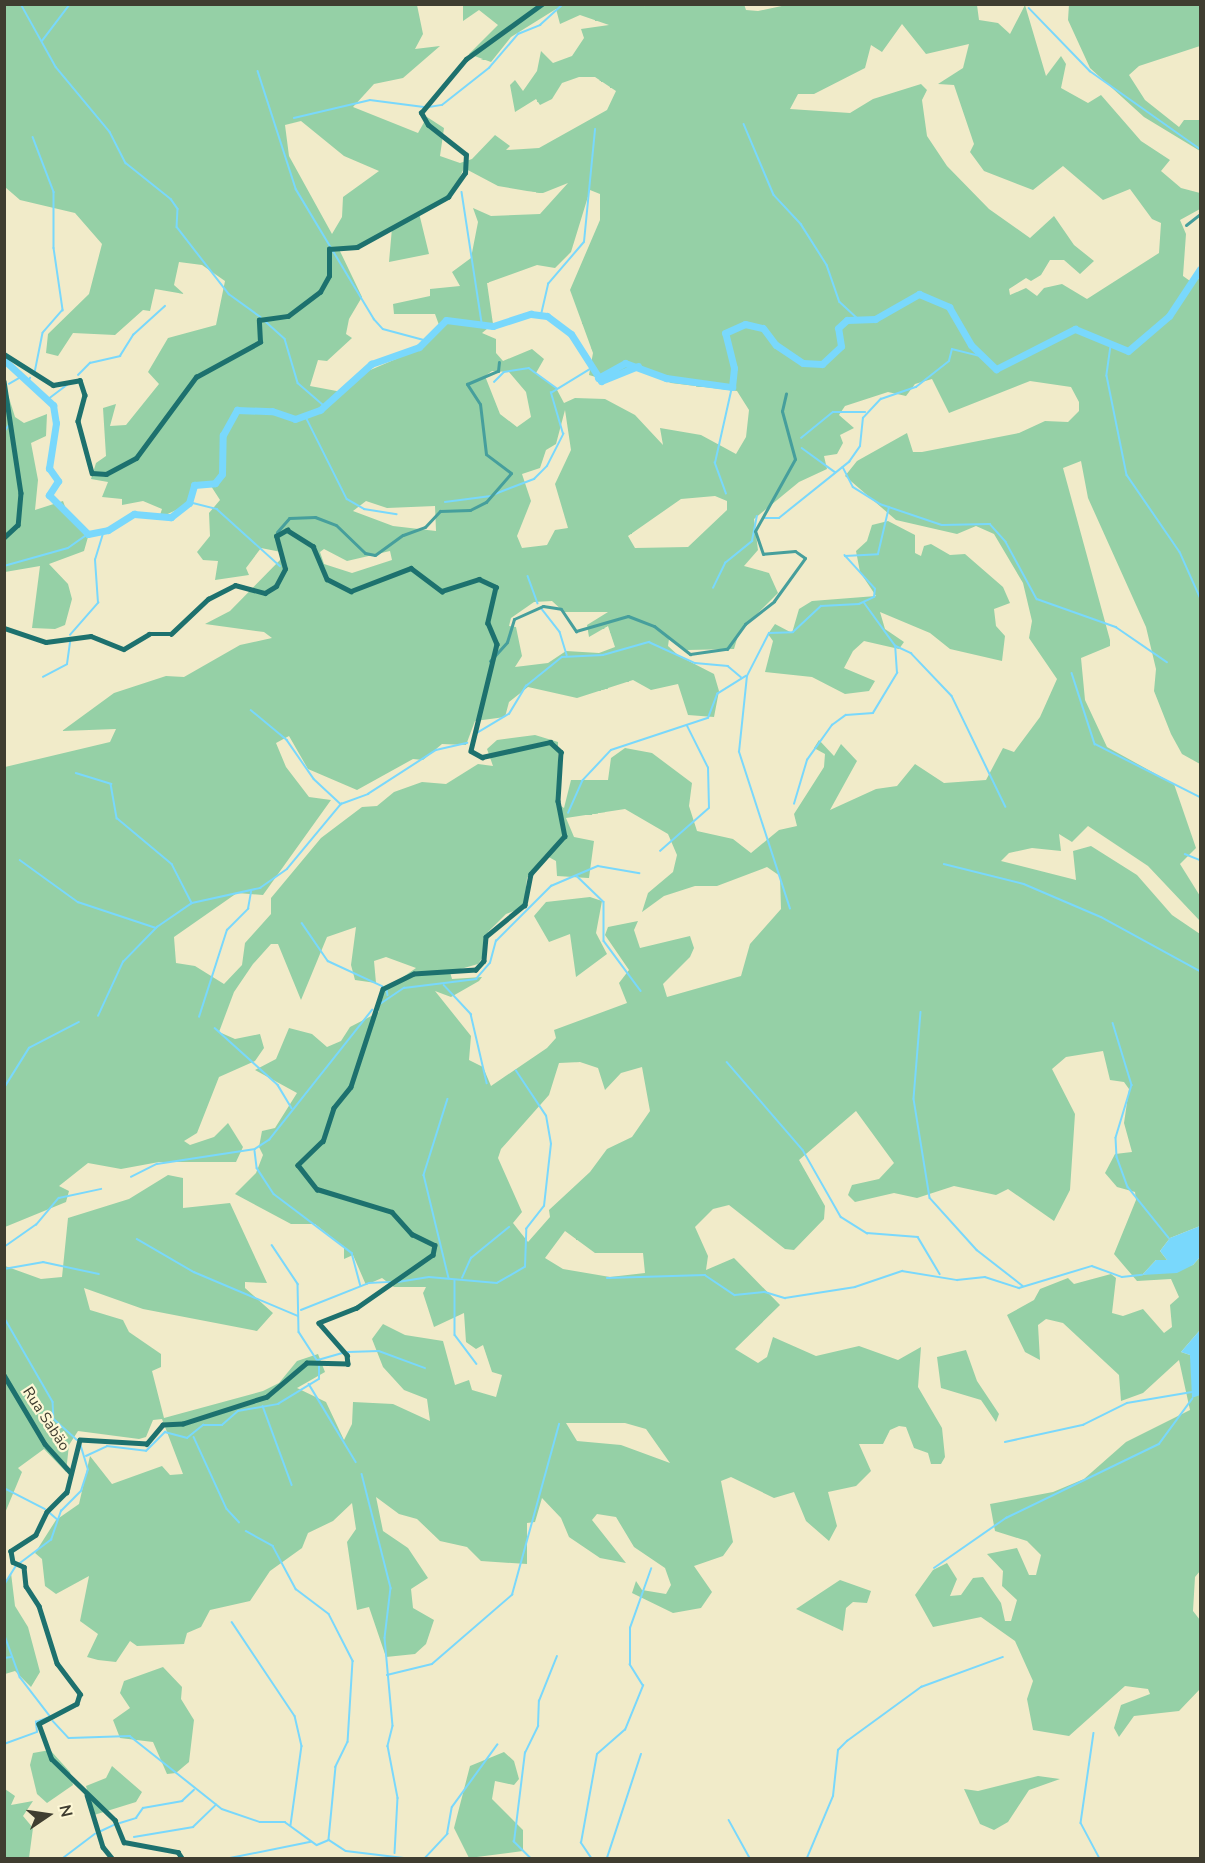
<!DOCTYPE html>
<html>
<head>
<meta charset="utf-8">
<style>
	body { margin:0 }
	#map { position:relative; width:1205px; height:1863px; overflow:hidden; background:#f1ebc9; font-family:"Nunito Sans",sans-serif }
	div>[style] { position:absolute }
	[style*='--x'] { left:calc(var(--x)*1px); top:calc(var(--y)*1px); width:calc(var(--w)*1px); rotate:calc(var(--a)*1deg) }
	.green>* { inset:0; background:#95d0a6 }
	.water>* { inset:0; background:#79d8fc }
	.stream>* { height:1.5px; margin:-0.75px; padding:0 0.75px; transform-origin:0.75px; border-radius:0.75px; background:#79d8fc }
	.river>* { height:7px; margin:-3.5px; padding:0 3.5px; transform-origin:3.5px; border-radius:3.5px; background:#79d8fc }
	.street>* { height:3px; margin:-1.5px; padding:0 1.5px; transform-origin:1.5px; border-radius:1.5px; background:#469f9c }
	.secondary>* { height:4.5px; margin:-2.25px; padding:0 2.25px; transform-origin:2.25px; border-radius:2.25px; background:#1d716e }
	span { translate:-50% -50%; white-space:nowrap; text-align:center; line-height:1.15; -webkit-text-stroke:4.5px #fef8d6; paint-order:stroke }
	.street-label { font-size:15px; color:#3f3d30 }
	.frame { position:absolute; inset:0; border:6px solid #3f3d30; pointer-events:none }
	.north { position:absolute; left:18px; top:1785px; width:60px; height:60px; -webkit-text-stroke:4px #fef8d6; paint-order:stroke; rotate:77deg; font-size:16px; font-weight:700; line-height:24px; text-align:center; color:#3f3d30 }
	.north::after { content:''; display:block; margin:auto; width:21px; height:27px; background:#3f3d30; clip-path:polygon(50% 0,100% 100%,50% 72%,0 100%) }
</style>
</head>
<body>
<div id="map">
	<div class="green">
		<i style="clip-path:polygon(evenodd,645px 4px,744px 4px,746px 10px,758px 11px,791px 4px,977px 5px,979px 20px,998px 23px,1010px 34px,1025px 5px,1046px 76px,1061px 56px,1066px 64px,1061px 88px,1088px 103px,1101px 95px,1141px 141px,1170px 160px,1161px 171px,1181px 188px,1200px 193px,1200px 209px,1180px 220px,1186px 234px,1183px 276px,1190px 281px,1200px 278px,1200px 764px,1182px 754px,1171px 734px,1154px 691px,1156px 669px,1146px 627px,1088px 498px,1081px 461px,1063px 468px,1110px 640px,1110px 646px,1081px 658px,1085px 700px,1107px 747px,1174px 784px,1196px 848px,1180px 864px,1200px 896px,1200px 921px,1148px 866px,1088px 826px,1072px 842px,1059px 834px,1061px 851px,1032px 848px,1009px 853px,1001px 861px,1076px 880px,1073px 851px,1091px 846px,1137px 875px,1172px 915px,1200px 934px,1200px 1226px,1170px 1238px,1160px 1251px,1167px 1260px,1156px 1260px,1142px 1275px,1193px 1265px,1200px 1257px,1200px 1330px,1181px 1352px,1190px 1355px,1200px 1395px,1200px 1571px,1195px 1577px,1193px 1611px,1200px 1620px,1200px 1689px,1179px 1711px,1134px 1716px,1119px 1737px,1114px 1728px,1121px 1705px,1150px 1694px,1148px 1689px,1125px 1686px,1069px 1736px,1033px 1730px,1027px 1699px,1033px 1681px,1015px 1641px,981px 1617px,933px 1627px,915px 1595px,933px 1570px,947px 1563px,957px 1579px,950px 1596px,961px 1595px,973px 1578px,983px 1577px,1001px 1603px,1005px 1621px,1011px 1621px,1017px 1600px,1002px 1586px,1003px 1571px,987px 1554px,1017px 1548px,1029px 1575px,1036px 1575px,1041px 1555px,1027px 1541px,995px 1531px,990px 1504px,1053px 1492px,1084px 1479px,1126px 1442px,1190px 1410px,1179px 1360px,1143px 1393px,1121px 1401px,1119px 1375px,1063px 1323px,1046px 1319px,1038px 1325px,1040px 1360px,1025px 1352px,1007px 1315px,1034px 1300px,1040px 1289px,1068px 1278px,1074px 1284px,1111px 1274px,1116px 1278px,1112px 1313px,1123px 1316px,1143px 1309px,1164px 1333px,1172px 1327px,1170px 1305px,1179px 1297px,1171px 1279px,1137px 1281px,1114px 1254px,1136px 1200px,1135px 1192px,1117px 1187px,1105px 1173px,1115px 1154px,1132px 1152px,1124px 1123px,1129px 1089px,1124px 1082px,1110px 1080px,1103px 1051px,1066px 1057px,1052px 1069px,1075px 1114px,1070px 1190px,1054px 1221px,1008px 1189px,996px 1195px,954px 1186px,917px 1198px,894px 1193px,855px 1202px,848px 1195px,852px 1185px,879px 1179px,894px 1163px,856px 1111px,799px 1160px,825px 1206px,824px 1219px,794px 1250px,785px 1249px,729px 1205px,713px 1209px,695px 1227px,708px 1256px,706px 1270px,734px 1258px,780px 1305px,735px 1349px,758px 1363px,767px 1357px,773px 1337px,816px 1356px,859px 1346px,898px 1360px,921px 1347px,918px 1387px,942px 1428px,945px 1457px,941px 1464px,931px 1464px,928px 1453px,914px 1448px,906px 1427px,899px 1426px,890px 1430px,883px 1444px,859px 1444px,871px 1471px,856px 1486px,828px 1492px,837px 1526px,829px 1541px,806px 1521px,794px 1492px,774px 1498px,731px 1477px,721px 1481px,733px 1542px,723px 1556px,694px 1566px,712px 1592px,701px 1608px,673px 1613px,632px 1593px,636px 1581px,642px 1590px,666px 1594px,671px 1585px,665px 1568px,634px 1547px,616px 1517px,597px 1514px,592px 1520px,626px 1563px,600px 1558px,569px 1537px,561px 1518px,542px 1498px,535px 1522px,527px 1523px,527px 1564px,481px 1561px,467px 1547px,440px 1541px,417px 1519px,399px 1514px,376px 1497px,383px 1531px,408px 1548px,428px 1578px,411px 1589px,413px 1608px,434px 1620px,426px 1644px,415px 1654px,386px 1657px,369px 1607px,357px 1610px,347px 1542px,356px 1529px,352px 1503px,333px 1521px,308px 1533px,302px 1548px,270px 1571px,250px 1601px,210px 1610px,201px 1627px,187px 1633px,184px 1644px,137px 1646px,130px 1641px,116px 1662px,98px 1660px,87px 1657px,98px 1634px,80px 1621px,89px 1576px,56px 1594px,45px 1586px,42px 1559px,35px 1553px,56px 1520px,79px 1504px,90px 1456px,112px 1484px,162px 1466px,170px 1475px,183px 1474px,162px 1419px,153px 1420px,146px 1437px,139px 1439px,78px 1431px,69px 1445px,66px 1472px,44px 1449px,18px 1468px,22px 1472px,5px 1513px,5px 1266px,41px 1279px,62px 1277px,68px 1218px,129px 1199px,168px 1175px,183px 1178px,183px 1208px,230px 1203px,267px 1283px,245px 1282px,245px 1288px,273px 1313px,257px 1331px,143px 1309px,84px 1288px,90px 1310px,123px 1320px,129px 1332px,161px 1354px,161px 1367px,152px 1371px,164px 1418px,263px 1391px,279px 1383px,297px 1361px,318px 1354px,325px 1372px,297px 1388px,326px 1402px,344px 1440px,352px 1424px,353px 1402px,393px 1404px,430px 1421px,427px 1399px,404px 1390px,383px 1367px,372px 1339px,383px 1324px,405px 1335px,443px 1341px,455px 1385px,469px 1380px,472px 1390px,496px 1397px,502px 1375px,492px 1372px,483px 1345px,476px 1349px,466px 1342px,464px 1313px,434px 1327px,423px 1293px,426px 1287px,394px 1287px,382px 1278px,366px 1285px,353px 1255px,344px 1259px,344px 1247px,315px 1224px,291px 1224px,235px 1194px,256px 1173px,263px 1155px,259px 1147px,262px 1131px,275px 1128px,297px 1093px,255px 1070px,276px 1059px,289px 1028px,312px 1034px,327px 1047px,341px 1041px,350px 1027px,379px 1012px,377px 1001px,386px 989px,416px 968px,386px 957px,374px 961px,376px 983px,355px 980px,351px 965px,356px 927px,327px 937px,301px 1000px,278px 944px,271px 944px,253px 964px,234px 992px,219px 1032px,235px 1039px,260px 1034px,264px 1048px,255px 1061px,219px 1077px,197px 1133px,184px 1141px,190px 1145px,214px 1137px,228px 1123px,243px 1147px,236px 1162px,159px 1162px,121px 1169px,88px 1163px,59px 1186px,69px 1191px,66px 1202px,5px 1227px,5px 767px,110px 742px,116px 729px,62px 731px,114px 693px,166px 676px,184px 677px,240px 645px,272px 638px,264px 632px,205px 624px,230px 611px,280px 560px,281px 552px,261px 548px,246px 568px,249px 575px,215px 580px,218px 561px,203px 560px,197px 552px,210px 536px,209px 513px,220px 500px,211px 486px,193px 486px,187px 505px,159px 518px,162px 509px,143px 501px,122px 505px,122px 499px,102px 497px,108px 482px,91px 479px,96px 463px,106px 456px,103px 408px,116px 404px,110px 426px,126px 425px,159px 384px,148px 372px,168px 338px,216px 325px,225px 281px,202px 265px,179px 262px,174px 285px,184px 294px,155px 289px,150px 311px,143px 310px,115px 335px,73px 333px,58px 356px,46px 353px,48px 334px,89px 294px,102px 244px,75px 213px,20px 200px,5px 187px,5px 5px,417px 5px,423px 34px,415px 49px,440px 46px,403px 78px,374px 84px,353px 107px,418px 133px,427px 117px,444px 128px,440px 156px,460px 163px,472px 159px,495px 135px,510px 146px,506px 150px,539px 148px,607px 110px,616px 91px,595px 77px,579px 77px,562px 83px,552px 99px,540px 105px,536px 99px,515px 112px,510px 85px,515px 80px,523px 91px,537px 71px,541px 51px,553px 63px,572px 56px,584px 38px,581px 29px,609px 25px,580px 15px,560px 24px,556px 9px,511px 37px,491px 62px,469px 54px,498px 25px,479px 10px,463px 21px,463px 5px,645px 4px,902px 24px,926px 54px,969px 44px,963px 68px,938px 84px,954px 85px,974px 144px,970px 152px,984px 171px,1033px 190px,1063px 166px,1103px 200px,1130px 189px,1152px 219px,1161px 223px,1159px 253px,1087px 299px,1062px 284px,1044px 288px,1037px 296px,1026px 288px,1010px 295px,1009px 289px,1026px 278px,1031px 281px,1041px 275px,1050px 260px,1064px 260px,1080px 274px,1094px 261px,1074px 245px,1054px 216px,1030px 238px,989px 209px,947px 166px,927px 136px,922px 100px,927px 90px,921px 84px,873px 99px,850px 113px,790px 109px,798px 94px,814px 94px,865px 68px,871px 45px,882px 52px,902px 24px,645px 4px,301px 121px,344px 156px,379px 171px,343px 197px,342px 217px,332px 234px,289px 156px,285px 125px,301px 121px,645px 4px,464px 168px,498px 186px,527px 191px,543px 193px,568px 183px,540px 214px,491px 216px,473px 208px,478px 222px,471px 258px,452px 272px,460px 286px,430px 289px,430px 296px,393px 304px,394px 314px,435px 314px,439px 325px,410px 353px,354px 377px,342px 392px,310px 386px,318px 360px,327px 361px,352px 338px,346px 334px,349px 319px,362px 297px,338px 247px,360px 247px,392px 228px,389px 262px,429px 254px,419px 213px,450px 198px,464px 168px,645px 4px,590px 190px,600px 194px,600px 220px,570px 290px,593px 353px,589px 375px,609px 381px,639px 367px,671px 383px,737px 391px,749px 410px,746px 437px,736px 454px,701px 435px,660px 428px,663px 445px,635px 415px,605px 399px,575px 398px,564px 403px,556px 388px,536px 373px,544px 359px,532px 349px,503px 361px,496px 353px,496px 339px,482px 333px,493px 324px,487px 283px,537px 265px,555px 268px,571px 252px,590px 190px,645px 4px,492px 371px,509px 372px,526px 392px,531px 417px,517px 427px,500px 414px,485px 376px,492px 371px,645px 4px,932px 379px,949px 413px,1030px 381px,1071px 387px,1079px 402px,1079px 411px,1068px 422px,1045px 421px,1019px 433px,922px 452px,913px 452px,907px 433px,857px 461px,845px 476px,896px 520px,957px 534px,976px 526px,994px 534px,1023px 583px,1032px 621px,1029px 638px,1057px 679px,1040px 717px,1014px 752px,1003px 748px,986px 780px,944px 783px,915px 764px,897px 786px,876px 789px,830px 810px,857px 761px,841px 744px,834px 756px,819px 740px,814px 748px,825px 754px,824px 767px,794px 814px,797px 826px,779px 830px,751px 853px,733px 839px,697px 831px,689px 806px,692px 783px,652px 753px,625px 748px,611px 758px,608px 780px,571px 780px,564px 808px,558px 804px,558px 742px,535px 735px,497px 740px,487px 749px,493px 766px,478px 764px,446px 784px,422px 782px,394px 792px,377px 806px,362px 807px,321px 838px,271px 898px,271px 914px,245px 943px,242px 965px,224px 984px,195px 966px,176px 963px,174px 937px,237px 893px,263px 895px,331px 800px,309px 797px,286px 767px,276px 743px,289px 736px,308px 769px,357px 790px,413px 759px,423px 760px,442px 744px,466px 745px,475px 721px,505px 717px,509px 702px,528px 687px,577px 698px,633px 680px,651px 690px,678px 684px,688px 715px,714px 717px,719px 691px,714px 674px,679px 656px,668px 646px,669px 639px,687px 650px,734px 649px,739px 632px,778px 593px,769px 573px,744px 566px,758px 550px,754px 519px,799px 482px,827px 469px,824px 456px,837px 454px,843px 443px,840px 435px,854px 428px,839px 415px,845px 406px,888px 392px,906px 396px,915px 384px,932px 379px,645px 4px,565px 410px,571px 450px,555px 484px,568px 528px,555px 530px,547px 545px,522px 548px,517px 536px,531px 501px,522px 474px,540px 468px,546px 450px,556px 444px,565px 410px,645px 4px,715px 496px,727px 501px,727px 510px,688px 547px,635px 548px,628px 536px,681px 499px,715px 496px,645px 4px,366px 501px,387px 508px,435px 506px,436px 531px,393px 526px,353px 511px,366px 501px,645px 4px,324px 549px,347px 561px,390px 551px,392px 560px,352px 573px,324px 564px,320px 552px,324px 549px,645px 4px,552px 601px,564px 612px,608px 612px,587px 625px,589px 637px,608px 626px,615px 647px,599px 653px,566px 651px,548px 663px,515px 667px,522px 656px,516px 627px,509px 626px,511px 618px,534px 602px,552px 601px,645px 4px,625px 809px,668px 834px,677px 855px,673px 872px,648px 893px,642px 912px,664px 896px,695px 886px,717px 886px,767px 867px,780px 876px,781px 909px,750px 944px,741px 976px,667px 997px,663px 984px,690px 957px,694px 948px,690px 936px,640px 948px,634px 930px,638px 921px,608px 927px,605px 935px,629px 970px,619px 983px,627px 1003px,554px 1030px,556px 1038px,547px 1048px,491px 1086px,483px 1067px,469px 1060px,471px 1036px,435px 991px,451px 997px,479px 981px,482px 977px,452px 979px,450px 972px,478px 964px,485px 954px,488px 932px,506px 914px,524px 907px,527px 878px,545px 855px,556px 861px,557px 876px,589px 878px,594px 841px,574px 837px,566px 818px,625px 809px,645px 4px,580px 1062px,598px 1068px,605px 1090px,621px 1073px,642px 1067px,650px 1111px,632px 1137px,607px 1149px,590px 1172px,549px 1210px,550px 1217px,528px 1242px,513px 1223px,522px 1212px,498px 1158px,501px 1149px,549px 1095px,559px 1063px,580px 1062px,645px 4px,565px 1231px,595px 1253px,643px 1253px,645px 1273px,610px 1277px,563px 1269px,545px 1258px,565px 1231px,645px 4px,566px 1423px,625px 1423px,646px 1429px,670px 1463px,621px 1445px,577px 1441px,566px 1423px)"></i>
		<i style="clip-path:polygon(1069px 4px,1200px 5px,1200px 46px,1139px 66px,1129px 75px,1145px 100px,1179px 127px,1184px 120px,1200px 120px,1200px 151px,1144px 117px,1090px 68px,1068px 20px)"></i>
		<i style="clip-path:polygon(4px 382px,15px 417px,24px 423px,47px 414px,46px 436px,31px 443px,38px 480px,35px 510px,63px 501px,69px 518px,88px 537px,84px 551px,49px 564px,68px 584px,72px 599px,65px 625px,55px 629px,32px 628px,40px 566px,5px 572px)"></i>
		<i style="clip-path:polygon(888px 521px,915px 535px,915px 553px,921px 556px,924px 546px,931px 544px,950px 555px,965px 554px,1003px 587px,1010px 603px,994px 609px,996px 626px,1005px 636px,1002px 661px,950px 649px,930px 633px,880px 612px,885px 629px,904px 642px,899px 649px,864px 641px,853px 651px,844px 668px,875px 681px,869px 691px,845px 694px,812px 677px,765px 672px,773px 641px,768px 634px,775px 624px,792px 633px,799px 609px,812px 601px,876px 596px,860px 572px,856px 551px,867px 541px,872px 525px)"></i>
		<i style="clip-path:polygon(590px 897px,602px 901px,596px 933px,607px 954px,576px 977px,570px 934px,549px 942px,534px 916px,546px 902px)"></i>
		<i style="clip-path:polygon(966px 1350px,977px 1381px,999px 1414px,996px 1422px,981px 1400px,941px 1388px,937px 1357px)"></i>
		<i style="clip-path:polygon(11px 1573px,15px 1606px,28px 1627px,40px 1672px,31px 1687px,15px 1671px,5px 1674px,5px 1584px)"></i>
		<i style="clip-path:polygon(840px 1580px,871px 1591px,867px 1603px,853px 1602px,846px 1608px,843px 1631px,796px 1609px)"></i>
		<i style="clip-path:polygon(163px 1667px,182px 1687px,181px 1699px,194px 1720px,189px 1762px,176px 1773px,167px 1774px,153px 1742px,120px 1738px,113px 1720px,130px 1708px,120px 1693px,124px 1681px)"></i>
		<i style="clip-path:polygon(50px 1750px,70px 1772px,73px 1785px,47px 1803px,37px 1794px,30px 1765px,33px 1753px)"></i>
		<i style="clip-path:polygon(504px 1752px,514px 1761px,519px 1779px,514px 1785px,495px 1781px,492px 1799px,523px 1830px,523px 1851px,469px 1858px,454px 1828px,470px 1766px)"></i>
		<i style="clip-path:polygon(112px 1766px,142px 1792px,136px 1802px,94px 1815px,86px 1786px,106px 1778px)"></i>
		<i style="clip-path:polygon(1038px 1776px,1060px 1779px,1029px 1790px,1008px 1822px,994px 1830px,980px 1824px,964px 1789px,978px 1791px)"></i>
		<i style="clip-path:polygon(5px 1789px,15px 1796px,11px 1805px,33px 1801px,23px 1816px,33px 1828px,29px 1858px,5px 1858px)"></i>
	</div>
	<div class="water">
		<i style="clip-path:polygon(1200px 1226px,1200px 1257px,1193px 1265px,1177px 1273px,1142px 1275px,1156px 1260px,1167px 1260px,1160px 1251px,1170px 1238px)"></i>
		<i style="clip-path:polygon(1200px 1330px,1200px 1395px,1192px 1398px,1190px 1355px,1181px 1352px)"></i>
	</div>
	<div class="stream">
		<i style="--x:21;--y:4;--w:72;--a:60.9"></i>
		<i style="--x:56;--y:67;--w:85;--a:50.3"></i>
		<i style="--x:110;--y:132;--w:35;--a:63"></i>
		<i style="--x:126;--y:163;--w:58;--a:38.7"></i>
		<i style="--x:171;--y:199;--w:12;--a:55"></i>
		<i style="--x:178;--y:209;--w:18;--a:93"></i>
		<i style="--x:177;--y:227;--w:85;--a:52.2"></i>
		<i style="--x:229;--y:294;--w:39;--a:36"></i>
		<i style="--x:1029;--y:8;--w:88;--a:45.9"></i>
		<i style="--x:1090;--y:71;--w:135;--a:35.3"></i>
		<i style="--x:42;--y:41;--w:46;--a:-52.9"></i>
		<i style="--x:258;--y:71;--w:124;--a:72.1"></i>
		<i style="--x:296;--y:189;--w:152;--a:59"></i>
		<i style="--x:374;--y:319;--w:13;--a:48"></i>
		<i style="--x:383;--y:329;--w:42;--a:15"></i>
		<i style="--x:429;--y:107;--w:13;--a:-9"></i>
		<i style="--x:442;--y:105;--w:60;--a:-38.2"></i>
		<i style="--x:489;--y:68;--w:45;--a:-49.5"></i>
		<i style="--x:518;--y:34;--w:24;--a:-22"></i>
		<i style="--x:540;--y:25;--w:31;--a:-42"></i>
		<i style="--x:294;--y:118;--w:78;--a:-13.3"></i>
		<i style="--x:370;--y:100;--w:54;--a:7.4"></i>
		<i style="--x:744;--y:124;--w:77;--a:67.1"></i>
		<i style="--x:774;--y:195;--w:40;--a:47"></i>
		<i style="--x:801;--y:224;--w:49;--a:57.6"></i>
		<i style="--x:827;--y:265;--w:39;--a:71"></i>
		<i style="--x:840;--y:302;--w:25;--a:43"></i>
		<i style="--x:33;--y:137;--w:59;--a:69.1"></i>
		<i style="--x:54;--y:192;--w:56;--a:90"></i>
		<i style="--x:54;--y:248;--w:63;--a:81.7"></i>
		<i style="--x:63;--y:310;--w:30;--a:131"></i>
		<i style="--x:43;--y:333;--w:41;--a:101.3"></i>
		<i style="--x:462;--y:192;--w:132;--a:81.3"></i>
		<i style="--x:541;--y:315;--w:32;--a:-77"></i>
		<i style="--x:548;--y:284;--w:55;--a:-49.4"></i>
		<i style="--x:584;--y:242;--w:113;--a:-84.4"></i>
		<i style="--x:264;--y:320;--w:28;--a:42"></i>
		<i style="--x:285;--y:339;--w:46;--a:73.5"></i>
		<i style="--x:298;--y:383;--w:37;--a:41"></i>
		<i style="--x:1111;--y:346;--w:30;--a:98"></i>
		<i style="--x:1107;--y:376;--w:101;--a:78.6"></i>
		<i style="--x:1127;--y:475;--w:93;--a:55.5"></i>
		<i style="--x:1180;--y:552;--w:49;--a:66"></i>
		<i style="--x:78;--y:375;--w:17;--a:-45"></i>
		<i style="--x:90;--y:363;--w:31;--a:-13"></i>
		<i style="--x:120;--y:356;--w:25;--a:-58"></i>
		<i style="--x:133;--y:335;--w:43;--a:-42.2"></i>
		<i style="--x:29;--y:380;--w:2;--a:-63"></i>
		<i style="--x:494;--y:382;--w:14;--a:-45"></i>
		<i style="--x:504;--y:372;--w:25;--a:-9"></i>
		<i style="--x:529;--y:368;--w:34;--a:36"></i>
		<i style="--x:9;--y:384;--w:14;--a:-30"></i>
		<i style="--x:47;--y:400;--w:26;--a:-37"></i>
		<i style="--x:305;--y:415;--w:94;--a:63.4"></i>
		<i style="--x:347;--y:499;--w:20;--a:30"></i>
		<i style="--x:364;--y:509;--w:33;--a:9"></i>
		<i style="--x:4;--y:432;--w:9;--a:-54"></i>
		<i style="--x:801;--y:438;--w:41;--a:-39.1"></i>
		<i style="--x:833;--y:412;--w:32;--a:0"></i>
		<i style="--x:802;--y:448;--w:41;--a:36"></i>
		<i style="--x:843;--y:467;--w:22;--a:63"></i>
		<i style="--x:853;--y:487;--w:32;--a:32"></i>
		<i style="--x:880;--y:504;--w:65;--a:18.7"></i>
		<i style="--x:942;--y:525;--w:48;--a:-1.2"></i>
		<i style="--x:990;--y:524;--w:24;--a:48"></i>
		<i style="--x:1006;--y:542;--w:65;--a:61.5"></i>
		<i style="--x:1037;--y:599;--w:84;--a:19.5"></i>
		<i style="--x:1116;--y:627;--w:62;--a:34.5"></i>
		<i style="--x:495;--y:494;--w:42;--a:-21"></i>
		<i style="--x:534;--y:479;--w:18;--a:-45"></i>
		<i style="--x:547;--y:466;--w:36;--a:-63"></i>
		<i style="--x:563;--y:434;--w:43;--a:-106.3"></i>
		<i style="--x:551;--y:393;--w:46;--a:-31.6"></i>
		<i style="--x:726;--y:494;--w:33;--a:-110"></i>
		<i style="--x:715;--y:463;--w:78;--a:-77.4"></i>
		<i style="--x:189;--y:502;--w:29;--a:14"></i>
		<i style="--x:217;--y:509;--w:85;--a:42.1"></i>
		<i style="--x:445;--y:502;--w:46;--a:-7.4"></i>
		<i style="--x:764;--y:518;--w:15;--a:0"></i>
		<i style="--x:779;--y:518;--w:90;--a:-38.7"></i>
		<i style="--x:849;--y:462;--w:19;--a:-55"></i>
		<i style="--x:860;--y:446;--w:28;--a:-84"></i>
		<i style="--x:863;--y:418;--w:26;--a:-47"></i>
		<i style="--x:881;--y:399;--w:37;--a:-19"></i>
		<i style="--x:916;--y:387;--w:42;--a:-38.2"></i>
		<i style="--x:949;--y:361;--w:12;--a:-76"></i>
		<i style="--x:952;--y:349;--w:33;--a:14"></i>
		<i style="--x:4;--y:566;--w:66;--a:-15.7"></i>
		<i style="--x:68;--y:548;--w:24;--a:-35"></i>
		<i style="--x:528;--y:576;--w:29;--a:70"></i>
		<i style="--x:713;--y:588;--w:28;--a:-64"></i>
		<i style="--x:725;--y:563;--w:35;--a:-39"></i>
		<i style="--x:752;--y:541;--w:25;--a:-79"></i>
		<i style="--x:542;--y:609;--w:29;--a:52"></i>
		<i style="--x:560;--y:632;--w:24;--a:73"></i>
		<i style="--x:70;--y:635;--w:43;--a:-48.8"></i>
		<i style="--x:98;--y:603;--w:43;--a:-94"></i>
		<i style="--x:95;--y:560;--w:28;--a:-73"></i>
		<i style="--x:896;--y:646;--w:17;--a:25"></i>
		<i style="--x:911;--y:653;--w:59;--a:46.4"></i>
		<i style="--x:952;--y:696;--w:123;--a:64.1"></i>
		<i style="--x:1072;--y:673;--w:75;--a:72.1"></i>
		<i style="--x:1095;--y:744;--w:118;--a:26.8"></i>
		<i style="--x:43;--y:677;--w:27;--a:-28"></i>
		<i style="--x:67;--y:664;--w:22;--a:-82"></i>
		<i style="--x:251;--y:710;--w:47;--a:39.8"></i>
		<i style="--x:287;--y:740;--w:47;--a:55.3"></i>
		<i style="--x:314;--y:779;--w:37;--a:43"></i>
		<i style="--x:4;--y:730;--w:5;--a:79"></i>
		<i style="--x:477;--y:733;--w:37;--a:-31"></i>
		<i style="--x:509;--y:714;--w:33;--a:-59"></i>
		<i style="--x:526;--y:686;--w:46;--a:-38.9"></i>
		<i style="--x:562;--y:657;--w:41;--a:-2.8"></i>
		<i style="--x:603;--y:655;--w:48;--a:-15.8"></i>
		<i style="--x:649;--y:642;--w:51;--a:24.5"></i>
		<i style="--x:695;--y:663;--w:33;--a:5"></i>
		<i style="--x:728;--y:666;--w:17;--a:40"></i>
		<i style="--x:76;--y:773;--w:37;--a:17"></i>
		<i style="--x:111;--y:784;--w:35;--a:80"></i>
		<i style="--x:117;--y:818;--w:72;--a:39.9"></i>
		<i style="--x:172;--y:864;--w:44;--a:62.9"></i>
		<i style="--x:794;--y:804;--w:46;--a:-73.5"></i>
		<i style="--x:807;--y:760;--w:43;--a:-54.5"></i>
		<i style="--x:832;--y:725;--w:17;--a:-36"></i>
		<i style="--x:846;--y:715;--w:27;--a:-4"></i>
		<i style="--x:873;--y:713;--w:47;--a:-59"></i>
		<i style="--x:897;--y:673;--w:27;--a:-94"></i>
		<i style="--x:895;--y:646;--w:53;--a:-125.8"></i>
		<i style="--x:568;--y:813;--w:35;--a:-66"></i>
		<i style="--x:582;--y:781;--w:42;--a:-46.9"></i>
		<i style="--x:611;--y:750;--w:102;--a:-18.3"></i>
		<i style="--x:708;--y:718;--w:26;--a:-69"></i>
		<i style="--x:717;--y:694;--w:34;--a:-32"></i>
		<i style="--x:660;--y:851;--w:65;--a:-41.3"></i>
		<i style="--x:709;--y:808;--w:40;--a:-91.4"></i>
		<i style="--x:708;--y:768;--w:47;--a:-116.6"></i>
		<i style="--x:1185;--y:854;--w:16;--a:22"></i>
		<i style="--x:20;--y:860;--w:72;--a:35.9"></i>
		<i style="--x:78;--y:902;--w:82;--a:18.4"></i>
		<i style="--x:944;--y:864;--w:82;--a:14"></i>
		<i style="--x:1024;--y:884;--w:84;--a:23.2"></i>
		<i style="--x:1101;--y:917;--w:113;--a:28.6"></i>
		<i style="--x:577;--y:876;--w:37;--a:44"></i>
		<i style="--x:604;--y:902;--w:39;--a:90"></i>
		<i style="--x:604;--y:941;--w:62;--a:53.5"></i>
		<i style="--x:790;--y:909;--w:165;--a:-108"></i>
		<i style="--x:739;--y:752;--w:76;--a:-84"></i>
		<i style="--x:747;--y:676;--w:48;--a:-62.9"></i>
		<i style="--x:769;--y:633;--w:24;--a:-2"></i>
		<i style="--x:793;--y:632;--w:38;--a:-43"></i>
		<i style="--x:821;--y:606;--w:38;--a:-3"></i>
		<i style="--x:859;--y:604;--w:17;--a:-25"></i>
		<i style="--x:874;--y:597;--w:8;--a:-83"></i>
		<i style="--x:875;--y:589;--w:45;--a:-132.3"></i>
		<i style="--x:845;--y:556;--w:33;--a:-3"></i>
		<i style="--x:878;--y:554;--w:48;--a:-76.8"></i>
		<i style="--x:302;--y:923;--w:46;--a:55.6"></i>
		<i style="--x:328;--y:961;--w:60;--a:24.8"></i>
		<i style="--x:444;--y:985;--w:40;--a:47"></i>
		<i style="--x:471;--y:1014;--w:71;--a:76.9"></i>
		<i style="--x:387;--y:990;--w:5;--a:79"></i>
		<i style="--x:380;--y:1004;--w:29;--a:-34"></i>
		<i style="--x:404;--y:988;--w:73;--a:-7.1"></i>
		<i style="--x:476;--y:979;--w:21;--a:-49"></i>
		<i style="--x:490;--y:963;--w:23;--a:-75"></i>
		<i style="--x:496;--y:941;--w:78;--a:-45"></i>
		<i style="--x:551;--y:886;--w:51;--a:-23.1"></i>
		<i style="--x:598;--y:866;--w:42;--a:9.7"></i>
		<i style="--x:921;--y:1012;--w:87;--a:94.6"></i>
		<i style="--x:914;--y:1099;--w:100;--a:80.8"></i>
		<i style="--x:930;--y:1198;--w:70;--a:47.9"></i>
		<i style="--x:977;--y:1250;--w:58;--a:38"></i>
		<i style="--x:98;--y:1016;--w:60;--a:-65.2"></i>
		<i style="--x:123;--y:962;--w:49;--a:-45.8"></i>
		<i style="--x:157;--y:927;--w:42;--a:-34.4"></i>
		<i style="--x:192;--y:903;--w:70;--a:-12.4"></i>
		<i style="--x:260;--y:888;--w:33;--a:-35"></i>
		<i style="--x:287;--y:869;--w:85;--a:-50.3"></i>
		<i style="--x:341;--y:804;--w:29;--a:-20"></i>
		<i style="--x:368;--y:794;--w:81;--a:-32.9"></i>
		<i style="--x:436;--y:750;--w:32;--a:-13"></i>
		<i style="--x:199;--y:1017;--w:91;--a:-72.2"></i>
		<i style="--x:227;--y:930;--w:30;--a:-45"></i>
		<i style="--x:248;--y:909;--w:17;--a:-80"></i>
		<i style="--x:1113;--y:1023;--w:65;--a:73"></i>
		<i style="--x:1132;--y:1085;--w:55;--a:106.8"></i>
		<i style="--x:1116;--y:1138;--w:19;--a:87"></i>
		<i style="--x:1117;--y:1157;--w:32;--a:70"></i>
		<i style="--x:1128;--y:1187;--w:65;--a:51.2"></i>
		<i style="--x:215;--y:1028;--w:85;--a:42.1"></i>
		<i style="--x:278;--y:1085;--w:27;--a:59"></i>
		<i style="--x:727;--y:1062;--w:116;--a:49.2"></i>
		<i style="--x:803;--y:1150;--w:77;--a:60.4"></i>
		<i style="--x:841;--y:1217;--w:31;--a:32"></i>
		<i style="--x:867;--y:1233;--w:51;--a:4.5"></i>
		<i style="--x:918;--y:1237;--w:43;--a:59.3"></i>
		<i style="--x:4;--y:1088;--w:47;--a:-58"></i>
		<i style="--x:29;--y:1048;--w:56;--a:-27.5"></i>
		<i style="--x:448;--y:1099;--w:80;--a:107.5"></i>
		<i style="--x:424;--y:1175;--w:106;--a:76.4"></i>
		<i style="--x:255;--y:1151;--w:17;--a:83"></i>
		<i style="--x:257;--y:1168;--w:31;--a:57"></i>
		<i style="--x:274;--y:1194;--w:98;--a:37.1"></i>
		<i style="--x:352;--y:1253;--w:34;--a:75"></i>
		<i style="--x:131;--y:1177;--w:29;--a:-27"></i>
		<i style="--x:157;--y:1164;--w:99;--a:-8.7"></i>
		<i style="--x:255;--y:1149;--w:17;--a:-33"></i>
		<i style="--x:269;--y:1140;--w:166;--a:-51.6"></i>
		<i style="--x:137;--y:1239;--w:66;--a:30.1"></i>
		<i style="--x:194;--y:1272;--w:113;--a:22.9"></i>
		<i style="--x:272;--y:1245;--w:47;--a:56.3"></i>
		<i style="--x:298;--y:1284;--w:48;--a:88.8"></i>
		<i style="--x:299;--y:1332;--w:33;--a:57"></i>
		<i style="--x:4;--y:1247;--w:39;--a:-35"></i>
		<i style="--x:36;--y:1225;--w:35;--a:-50"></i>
		<i style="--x:59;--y:1198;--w:43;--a:-12.1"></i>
		<i style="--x:4;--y:1269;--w:40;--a:-10"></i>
		<i style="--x:43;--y:1262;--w:57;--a:12.1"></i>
		<i style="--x:462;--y:1278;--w:22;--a:-66"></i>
		<i style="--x:471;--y:1258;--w:49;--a:-39.2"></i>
		<i style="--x:607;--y:1278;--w:98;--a:-1.8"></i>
		<i style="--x:705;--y:1275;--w:36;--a:34"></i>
		<i style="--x:735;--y:1295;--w:30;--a:-6"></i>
		<i style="--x:765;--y:1292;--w:21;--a:17"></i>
		<i style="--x:785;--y:1298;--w:71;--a:-8.9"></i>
		<i style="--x:855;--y:1287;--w:50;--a:-18.8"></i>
		<i style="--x:902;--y:1271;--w:56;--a:9.3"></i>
		<i style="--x:957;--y:1280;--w:28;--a:-6"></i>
		<i style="--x:985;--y:1277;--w:36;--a:18"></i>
		<i style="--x:1019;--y:1288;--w:76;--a:-16.8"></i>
		<i style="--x:1092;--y:1266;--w:32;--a:20"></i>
		<i style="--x:1122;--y:1277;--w:20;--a:-6"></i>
		<i style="--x:455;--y:1280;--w:55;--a:90"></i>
		<i style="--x:455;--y:1335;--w:36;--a:53"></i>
		<i style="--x:398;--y:1282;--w:31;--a:-9"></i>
		<i style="--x:429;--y:1277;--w:68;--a:5"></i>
		<i style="--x:497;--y:1283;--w:32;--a:-30"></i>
		<i style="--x:525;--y:1267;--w:38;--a:-88"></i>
		<i style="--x:526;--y:1229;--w:29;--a:-52"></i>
		<i style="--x:544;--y:1206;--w:62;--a:-83.6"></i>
		<i style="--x:551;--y:1144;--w:28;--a:-100"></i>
		<i style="--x:546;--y:1116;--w:54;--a:-123.7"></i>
		<i style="--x:301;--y:1310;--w:73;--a:-21.7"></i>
		<i style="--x:369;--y:1283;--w:21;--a:-3"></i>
		<i style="--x:4;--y:1317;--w:98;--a:60"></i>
		<i style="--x:53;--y:1402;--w:17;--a:87"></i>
		<i style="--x:54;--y:1419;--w:31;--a:42"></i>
		<i style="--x:348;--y:1352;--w:31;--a:-2"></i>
		<i style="--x:379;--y:1351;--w:49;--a:20.3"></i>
		<i style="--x:318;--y:1360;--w:25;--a:-16"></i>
		<i style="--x:309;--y:1384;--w:91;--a:58.9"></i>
		<i style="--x:263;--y:1406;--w:84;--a:69.8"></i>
		<i style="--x:194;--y:1437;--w:79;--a:65.4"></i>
		<i style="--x:227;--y:1509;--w:18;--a:47"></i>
		<i style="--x:1005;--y:1442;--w:80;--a:-12.3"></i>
		<i style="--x:1083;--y:1425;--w:49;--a:-26.6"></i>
		<i style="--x:1127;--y:1403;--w:67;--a:-9.5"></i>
		<i style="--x:86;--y:1456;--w:23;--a:-25"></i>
		<i style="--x:107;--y:1446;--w:39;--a:7"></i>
		<i style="--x:146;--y:1451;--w:27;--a:-45"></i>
		<i style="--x:165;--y:1432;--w:23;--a:15"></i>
		<i style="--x:187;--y:1438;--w:21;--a:-39"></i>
		<i style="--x:203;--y:1425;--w:19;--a:0"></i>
		<i style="--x:222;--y:1425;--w:21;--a:-41"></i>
		<i style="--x:238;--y:1411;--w:41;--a:-9.9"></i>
		<i style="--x:278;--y:1404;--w:48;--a:-31.4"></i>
		<i style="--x:319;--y:1379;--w:14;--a:-90"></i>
		<i style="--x:362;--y:1474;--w:118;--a:75.7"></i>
		<i style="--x:391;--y:1588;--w:50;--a:96.8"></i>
		<i style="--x:385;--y:1638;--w:88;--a:84.8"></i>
		<i style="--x:393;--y:1726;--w:21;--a:104"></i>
		<i style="--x:388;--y:1746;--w:53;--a:79.1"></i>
		<i style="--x:398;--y:1798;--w:55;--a:93.1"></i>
		<i style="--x:4;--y:1488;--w:46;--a:27.1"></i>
		<i style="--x:49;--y:1512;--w:11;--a:41"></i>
		<i style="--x:246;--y:1531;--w:31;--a:29"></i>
		<i style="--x:273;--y:1546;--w:49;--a:61.9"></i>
		<i style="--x:296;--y:1589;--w:41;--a:37.1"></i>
		<i style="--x:329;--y:1614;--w:53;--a:62.9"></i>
		<i style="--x:353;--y:1661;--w:81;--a:93.5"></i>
		<i style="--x:348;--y:1742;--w:28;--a:116"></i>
		<i style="--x:336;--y:1767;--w:73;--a:95.5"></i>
		<i style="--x:20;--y:1563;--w:39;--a:-37"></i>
		<i style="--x:51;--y:1540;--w:31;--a:-71"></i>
		<i style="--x:61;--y:1511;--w:28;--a:-45"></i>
		<i style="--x:81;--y:1491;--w:22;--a:-72"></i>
		<i style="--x:88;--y:1470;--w:27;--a:-107"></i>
		<i style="--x:934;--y:1568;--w:88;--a:-34.8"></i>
		<i style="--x:1006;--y:1518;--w:170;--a:-25.8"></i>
		<i style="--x:1159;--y:1444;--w:56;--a:-53.7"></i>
		<i style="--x:4;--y:1585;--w:22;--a:-58"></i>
		<i style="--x:232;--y:1622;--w:113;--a:56.2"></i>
		<i style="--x:295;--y:1716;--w:31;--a:77"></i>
		<i style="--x:302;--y:1746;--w:80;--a:97.9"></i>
		<i style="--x:4;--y:1633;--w:47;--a:70"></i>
		<i style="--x:20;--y:1677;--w:49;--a:52.4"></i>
		<i style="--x:4;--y:1658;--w:7;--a:-8"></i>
		<i style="--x:387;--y:1675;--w:46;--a:-13.7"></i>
		<i style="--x:432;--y:1664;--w:106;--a:-40.8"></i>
		<i style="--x:512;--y:1595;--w:177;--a:-74.6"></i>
		<i style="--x:53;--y:1721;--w:23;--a:47"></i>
		<i style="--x:69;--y:1738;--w:61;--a:-1.9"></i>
		<i style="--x:130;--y:1736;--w:117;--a:38.4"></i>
		<i style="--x:222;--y:1809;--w:40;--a:18.9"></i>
		<i style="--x:260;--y:1822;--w:25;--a:0"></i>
		<i style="--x:285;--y:1822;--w:39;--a:36"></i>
		<i style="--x:317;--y:1845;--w:13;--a:-23"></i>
		<i style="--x:329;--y:1840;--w:20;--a:33"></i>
		<i style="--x:346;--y:1851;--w:58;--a:6.9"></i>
		<i style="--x:1094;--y:1733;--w:91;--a:98.2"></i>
		<i style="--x:1081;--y:1823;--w:40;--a:62"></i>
		<i style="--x:4;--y:1744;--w:35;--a:-20"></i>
		<i style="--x:37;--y:1732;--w:10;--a:-96"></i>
		<i style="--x:36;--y:1722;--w:12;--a:-20"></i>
		<i style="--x:729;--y:1820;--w:43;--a:61.1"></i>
		<i style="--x:120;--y:1823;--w:17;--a:-17"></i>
		<i style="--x:136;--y:1818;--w:12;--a:-55"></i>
		<i style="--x:143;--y:1808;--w:40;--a:-10"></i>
		<i style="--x:182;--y:1801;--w:16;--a:-43"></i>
		<i style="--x:101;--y:1831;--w:14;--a:-25"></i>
		<i style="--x:134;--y:1837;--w:60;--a:-9.6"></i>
		<i style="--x:193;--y:1827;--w:32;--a:-44"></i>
		<i style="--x:63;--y:1858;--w:40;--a:-37"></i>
		<i style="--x:230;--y:1858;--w:82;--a:-11.3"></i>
		<i style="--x:425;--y:1858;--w:33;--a:-47"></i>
		<i style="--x:447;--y:1834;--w:27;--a:-80"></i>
		<i style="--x:452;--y:1807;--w:77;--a:-54"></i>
		<i style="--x:530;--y:1858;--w:23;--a:-135"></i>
		<i style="--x:514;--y:1842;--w:90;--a:-83"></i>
		<i style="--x:525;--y:1753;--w:30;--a:-64"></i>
		<i style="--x:538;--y:1726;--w:25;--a:-88"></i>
		<i style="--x:539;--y:1701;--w:48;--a:-68.2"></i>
		<i style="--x:591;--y:1858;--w:18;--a:-124"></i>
		<i style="--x:581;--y:1843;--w:90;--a:-79.8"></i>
		<i style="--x:597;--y:1754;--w:37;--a:-41"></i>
		<i style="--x:625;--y:1730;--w:48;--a:-67.8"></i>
		<i style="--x:643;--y:1686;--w:25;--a:-122"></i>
		<i style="--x:630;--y:1665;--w:37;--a:-90"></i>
		<i style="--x:630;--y:1628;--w:63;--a:-70.4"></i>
		<i style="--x:607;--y:1858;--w:109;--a:-71.9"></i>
		<i style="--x:807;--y:1858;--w:67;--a:-67.2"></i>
		<i style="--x:833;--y:1796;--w:46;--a:-83.8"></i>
		<i style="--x:838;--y:1750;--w:13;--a:-45"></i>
		<i style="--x:847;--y:1741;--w:92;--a:-36.1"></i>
		<i style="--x:921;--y:1687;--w:87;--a:-20.1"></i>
	</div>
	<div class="river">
		<i style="--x:4;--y:360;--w:67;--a:42.6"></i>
		<i style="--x:53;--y:405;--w:18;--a:81"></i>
		<i style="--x:56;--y:423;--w:46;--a:98.8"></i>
		<i style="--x:49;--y:468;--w:16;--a:55"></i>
		<i style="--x:58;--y:481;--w:17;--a:123"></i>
		<i style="--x:49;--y:495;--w:55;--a:45"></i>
		<i style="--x:88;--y:534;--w:20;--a:-11"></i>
		<i style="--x:108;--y:530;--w:31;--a:-32"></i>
		<i style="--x:134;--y:514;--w:37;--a:5"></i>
		<i style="--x:171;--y:517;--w:23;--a:-38"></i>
		<i style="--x:189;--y:503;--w:19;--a:-74"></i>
		<i style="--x:194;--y:485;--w:21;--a:-5"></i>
		<i style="--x:215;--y:483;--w:11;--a:-52"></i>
		<i style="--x:222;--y:474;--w:39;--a:-89"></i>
		<i style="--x:223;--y:435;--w:29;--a:-61"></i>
		<i style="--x:237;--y:410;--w:35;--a:2"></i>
		<i style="--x:272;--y:411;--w:24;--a:19"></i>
		<i style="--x:295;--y:419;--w:27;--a:-20"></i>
		<i style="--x:320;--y:410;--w:69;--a:-42"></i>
		<i style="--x:371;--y:364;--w:51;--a:-19.5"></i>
		<i style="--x:419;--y:347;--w:38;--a:-45"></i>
		<i style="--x:446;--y:320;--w:47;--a:7.3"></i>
		<i style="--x:493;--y:326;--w:40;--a:-18"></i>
		<i style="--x:531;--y:314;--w:16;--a:7"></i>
		<i style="--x:547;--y:316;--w:30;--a:37"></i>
		<i style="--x:571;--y:334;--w:56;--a:57.4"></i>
		<i style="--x:601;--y:381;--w:40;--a:-22"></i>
		<i style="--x:598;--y:378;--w:31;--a:-29"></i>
		<i style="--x:625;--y:363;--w:44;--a:20.1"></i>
		<i style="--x:666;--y:378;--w:67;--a:7.8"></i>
		<i style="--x:732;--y:387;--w:19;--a:-84"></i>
		<i style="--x:734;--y:368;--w:36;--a:-104"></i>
		<i style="--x:725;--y:333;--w:22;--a:-24"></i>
		<i style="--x:745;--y:324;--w:18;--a:13"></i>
		<i style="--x:763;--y:328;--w:21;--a:53"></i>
		<i style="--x:776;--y:345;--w:32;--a:34"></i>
		<i style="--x:803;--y:363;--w:19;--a:3"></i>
		<i style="--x:822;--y:364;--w:26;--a:-43"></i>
		<i style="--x:841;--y:346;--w:18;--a:-99"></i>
		<i style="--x:838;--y:328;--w:12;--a:-42"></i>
		<i style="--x:847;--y:320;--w:28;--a:-2"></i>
		<i style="--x:875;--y:319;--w:51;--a:-29.6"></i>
		<i style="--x:919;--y:294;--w:33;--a:23"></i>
		<i style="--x:949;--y:307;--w:44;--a:59.9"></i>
		<i style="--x:971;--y:345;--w:35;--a:44"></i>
		<i style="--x:996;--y:369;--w:89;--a:-26.9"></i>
		<i style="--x:1075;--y:329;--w:57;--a:22.5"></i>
		<i style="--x:1128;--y:351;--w:54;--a:-40.5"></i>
		<i style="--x:1169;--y:316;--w:56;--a:-56.6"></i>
	</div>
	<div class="street">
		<i style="--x:1186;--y:225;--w:18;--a:-38"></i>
		<i style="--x:277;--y:532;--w:18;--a:-49"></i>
		<i style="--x:289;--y:518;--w:26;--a:-2"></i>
		<i style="--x:315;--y:517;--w:22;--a:21"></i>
		<i style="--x:336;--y:525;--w:40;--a:44"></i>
		<i style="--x:365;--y:553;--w:10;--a:11"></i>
		<i style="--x:375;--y:555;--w:34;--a:-36"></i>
		<i style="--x:403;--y:535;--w:23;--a:-20"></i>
		<i style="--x:425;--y:527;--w:22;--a:-47"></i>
		<i style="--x:440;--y:511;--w:30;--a:-2"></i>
		<i style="--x:470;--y:510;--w:18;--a:-27"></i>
		<i style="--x:486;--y:502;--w:38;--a:-49"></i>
		<i style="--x:511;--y:473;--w:31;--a:-143"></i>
		<i style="--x:486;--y:454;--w:50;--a:-96.8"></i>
		<i style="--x:480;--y:404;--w:24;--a:-123"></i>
		<i style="--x:467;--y:384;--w:34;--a:-23"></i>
		<i style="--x:498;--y:371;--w:9;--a:-84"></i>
		<i style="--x:490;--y:661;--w:25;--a:-48"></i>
		<i style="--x:507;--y:642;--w:24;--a:-73"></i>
		<i style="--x:514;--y:619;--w:32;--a:-24"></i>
		<i style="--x:543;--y:606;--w:18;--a:9"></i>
		<i style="--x:561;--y:609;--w:27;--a:56"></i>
		<i style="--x:576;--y:631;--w:54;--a:-16.1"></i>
		<i style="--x:628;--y:616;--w:28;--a:21"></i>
		<i style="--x:654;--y:626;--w:46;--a:37.9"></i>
		<i style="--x:690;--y:654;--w:37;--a:-8"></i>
		<i style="--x:727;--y:649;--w:31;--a:-54"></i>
		<i style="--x:745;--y:624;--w:37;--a:-38"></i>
		<i style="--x:774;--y:601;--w:53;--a:-54.2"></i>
		<i style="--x:805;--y:558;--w:12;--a:-145"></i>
		<i style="--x:795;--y:551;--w:32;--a:175"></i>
		<i style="--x:763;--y:554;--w:24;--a:-109"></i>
		<i style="--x:755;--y:531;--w:82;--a:-60.9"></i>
		<i style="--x:795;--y:459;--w:50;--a:-105.2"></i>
		<i style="--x:782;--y:411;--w:18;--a:-77"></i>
	</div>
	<div class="secondary">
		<i style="--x:4;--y:354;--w:58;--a:32.3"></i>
		<i style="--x:53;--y:385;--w:27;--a:-10"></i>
		<i style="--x:80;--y:380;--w:16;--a:72"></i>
		<i style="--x:85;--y:395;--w:27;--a:105"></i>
		<i style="--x:78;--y:421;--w:54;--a:74.9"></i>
		<i style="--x:92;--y:473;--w:14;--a:4"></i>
		<i style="--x:106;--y:474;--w:34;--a:-28"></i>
		<i style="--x:136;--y:458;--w:101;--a:-53.5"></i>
		<i style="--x:196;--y:377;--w:73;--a:-28.7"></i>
		<i style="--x:260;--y:342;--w:22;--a:-93"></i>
		<i style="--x:259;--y:320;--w:29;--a:-8"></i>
		<i style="--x:288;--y:316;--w:40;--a:-37"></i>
		<i style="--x:320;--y:292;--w:18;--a:-61"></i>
		<i style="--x:329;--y:276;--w:27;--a:-90"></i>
		<i style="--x:329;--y:249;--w:28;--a:-4"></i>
		<i style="--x:357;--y:247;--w:104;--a:-28.8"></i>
		<i style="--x:448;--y:197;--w:29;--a:-55"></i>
		<i style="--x:465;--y:173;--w:18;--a:-87"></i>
		<i style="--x:466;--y:155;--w:48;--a:-141.7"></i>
		<i style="--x:428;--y:125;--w:14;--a:-120"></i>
		<i style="--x:421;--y:113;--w:70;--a:-50.2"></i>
		<i style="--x:466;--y:59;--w:94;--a:-35.9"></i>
		<i style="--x:4;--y:381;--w:113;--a:81.4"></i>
		<i style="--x:21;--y:493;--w:32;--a:95"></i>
		<i style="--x:18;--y:525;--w:19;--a:137"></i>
		<i style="--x:4;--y:628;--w:44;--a:18.4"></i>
		<i style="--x:46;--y:642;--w:45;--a:-7.6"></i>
		<i style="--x:91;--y:636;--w:35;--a:22"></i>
		<i style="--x:124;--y:649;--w:29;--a:-31"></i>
		<i style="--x:149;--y:634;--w:22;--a:0"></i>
		<i style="--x:171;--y:634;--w:51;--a:-43.4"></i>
		<i style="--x:208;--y:599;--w:30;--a:-27"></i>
		<i style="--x:235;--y:585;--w:31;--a:15"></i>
		<i style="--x:265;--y:593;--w:13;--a:-32"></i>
		<i style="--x:276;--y:586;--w:19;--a:-62"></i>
		<i style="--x:285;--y:569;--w:34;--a:-105"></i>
		<i style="--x:276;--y:536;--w:13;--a:-29"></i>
		<i style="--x:287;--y:530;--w:31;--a:32"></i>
		<i style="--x:313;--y:546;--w:36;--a:67"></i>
		<i style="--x:327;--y:579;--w:27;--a:27"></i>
		<i style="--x:351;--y:591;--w:64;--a:-21"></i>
		<i style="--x:411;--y:568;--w:39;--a:37"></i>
		<i style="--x:442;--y:591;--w:39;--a:-18"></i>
		<i style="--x:479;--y:579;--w:19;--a:25"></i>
		<i style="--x:496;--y:587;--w:37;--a:103"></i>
		<i style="--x:488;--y:623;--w:23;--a:67"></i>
		<i style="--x:497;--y:644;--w:110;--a:103.7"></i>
		<i style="--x:471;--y:751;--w:13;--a:29"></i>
		<i style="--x:482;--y:757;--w:70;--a:-12.4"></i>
		<i style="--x:550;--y:742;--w:15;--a:42"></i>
		<i style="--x:561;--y:752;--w:49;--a:93.5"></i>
		<i style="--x:558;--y:801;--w:36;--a:79"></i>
		<i style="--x:565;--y:836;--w:51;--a:131.8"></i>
		<i style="--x:531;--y:874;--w:32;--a:101"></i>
		<i style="--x:525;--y:905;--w:50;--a:140.6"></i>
		<i style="--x:486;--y:937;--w:24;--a:95"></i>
		<i style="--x:484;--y:961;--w:12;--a:132"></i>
		<i style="--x:476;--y:970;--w:62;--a:176.3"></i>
		<i style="--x:414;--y:974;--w:34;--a:154"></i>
		<i style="--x:383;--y:989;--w:103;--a:108.1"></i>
		<i style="--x:351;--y:1087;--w:27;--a:129"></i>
		<i style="--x:334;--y:1108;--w:35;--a:108"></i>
		<i style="--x:323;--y:1141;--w:35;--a:136"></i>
		<i style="--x:298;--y:1165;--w:31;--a:52"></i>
		<i style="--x:317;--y:1189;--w:78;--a:17"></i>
		<i style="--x:392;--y:1212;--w:30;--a:48"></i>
		<i style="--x:412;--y:1234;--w:25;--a:26"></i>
		<i style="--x:435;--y:1245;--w:10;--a:101"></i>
		<i style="--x:433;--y:1255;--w:93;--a:145.1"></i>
		<i style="--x:357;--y:1308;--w:41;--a:158.5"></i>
		<i style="--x:319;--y:1323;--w:43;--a:48.8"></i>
		<i style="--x:347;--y:1355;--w:9;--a:84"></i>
		<i style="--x:348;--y:1364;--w:41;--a:-178.6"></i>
		<i style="--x:307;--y:1363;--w:52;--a:139.6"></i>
		<i style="--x:267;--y:1397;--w:88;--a:162.2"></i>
		<i style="--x:183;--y:1424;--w:20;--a:177"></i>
		<i style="--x:163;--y:1425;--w:25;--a:130"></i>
		<i style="--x:147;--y:1444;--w:67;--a:-176.6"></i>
		<i style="--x:80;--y:1440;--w:54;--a:104"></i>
		<i style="--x:67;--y:1492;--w:28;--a:135"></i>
		<i style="--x:47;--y:1512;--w:25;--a:116"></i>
		<i style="--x:36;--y:1535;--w:30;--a:147"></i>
		<i style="--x:11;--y:1551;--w:11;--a:80"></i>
		<i style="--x:13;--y:1562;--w:12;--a:24"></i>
		<i style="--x:24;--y:1567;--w:19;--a:84"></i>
		<i style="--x:26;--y:1586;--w:24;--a:57"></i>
		<i style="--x:39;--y:1606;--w:60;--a:72.5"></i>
		<i style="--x:57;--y:1663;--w:39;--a:53"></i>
		<i style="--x:80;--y:1694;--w:10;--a:107"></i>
		<i style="--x:77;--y:1704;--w:43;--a:152.2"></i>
		<i style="--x:39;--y:1724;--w:37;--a:70"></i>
		<i style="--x:52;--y:1759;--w:88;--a:44.1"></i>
		<i style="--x:115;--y:1820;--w:24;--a:68"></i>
		<i style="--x:124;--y:1842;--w:55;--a:10.5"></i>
		<i style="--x:178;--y:1852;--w:7;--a:56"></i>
		<i style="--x:4;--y:1375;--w:80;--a:59.3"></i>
		<i style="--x:45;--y:1444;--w:39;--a:48"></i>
		<i style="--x:87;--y:1795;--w:54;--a:72.9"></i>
		<i style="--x:103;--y:1847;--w:14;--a:51"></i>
	</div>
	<div class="street-label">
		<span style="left:46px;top:1419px;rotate:57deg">Rua Sabäo</span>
	</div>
	<div class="frame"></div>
	<div class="north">N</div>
</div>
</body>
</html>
